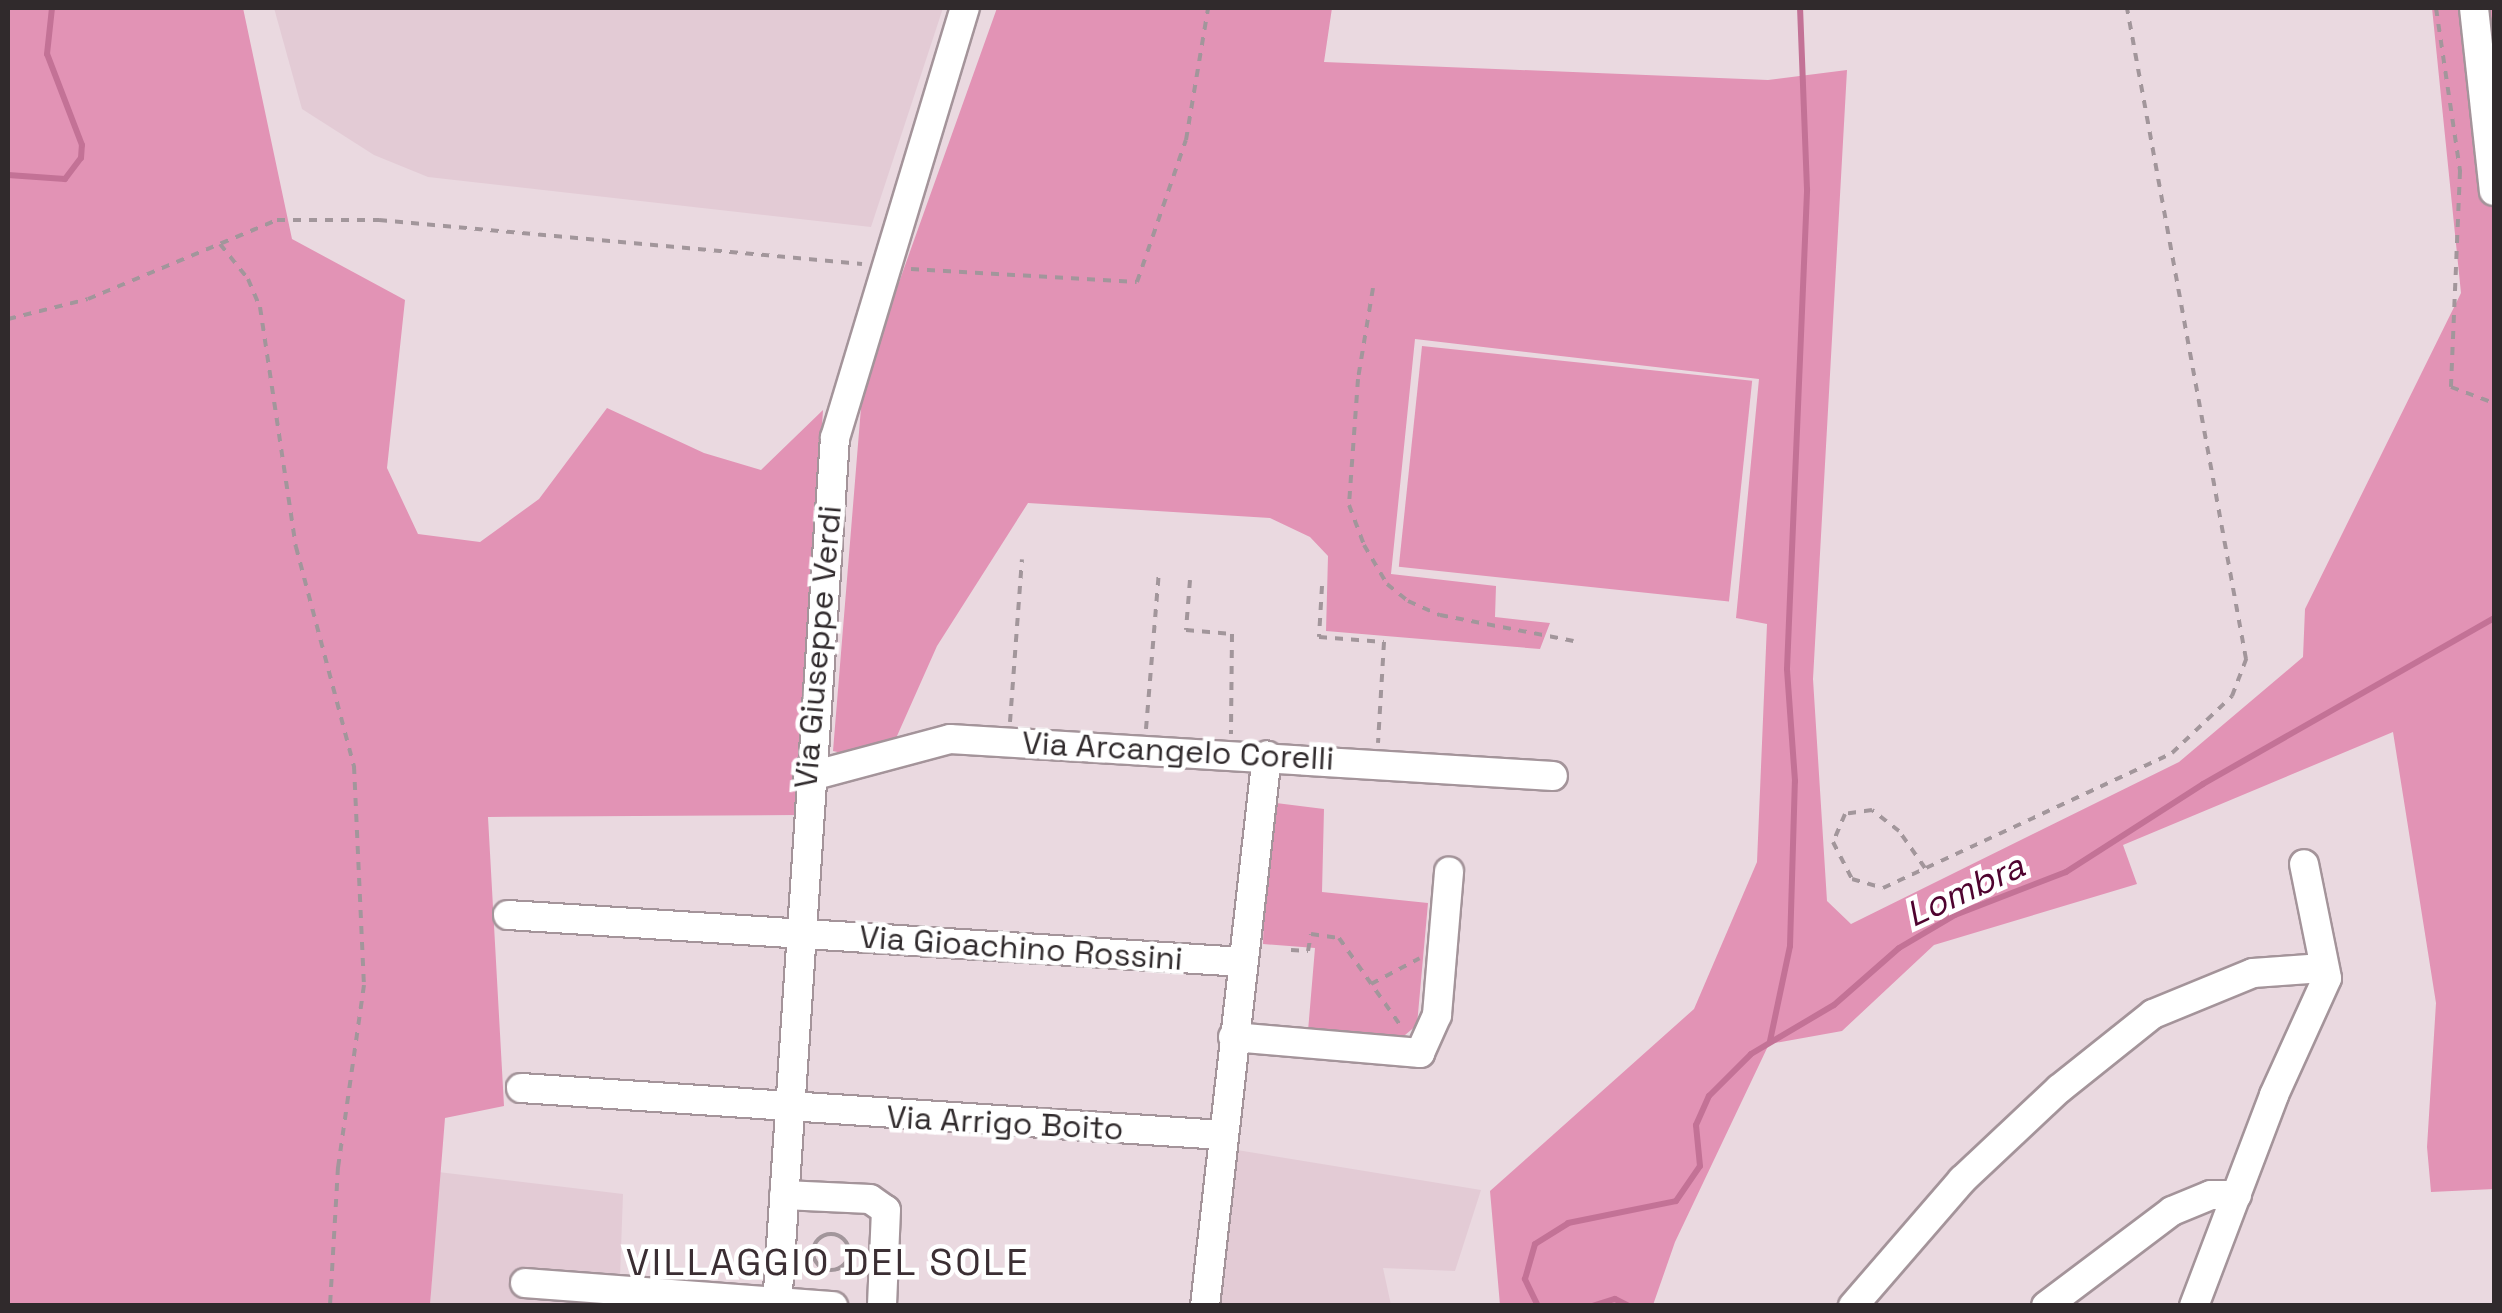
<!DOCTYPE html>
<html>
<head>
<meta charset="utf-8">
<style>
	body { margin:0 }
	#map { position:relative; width:2502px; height:1313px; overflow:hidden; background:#ead9e0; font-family:"Space Grotesk",sans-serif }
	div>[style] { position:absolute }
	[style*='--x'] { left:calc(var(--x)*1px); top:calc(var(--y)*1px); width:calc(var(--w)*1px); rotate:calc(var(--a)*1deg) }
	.built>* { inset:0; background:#e3cbd5 }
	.green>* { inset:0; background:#e293b5; transform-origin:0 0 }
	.stream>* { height:6px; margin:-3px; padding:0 3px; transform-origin:3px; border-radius:3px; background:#c37296 }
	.path>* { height:4px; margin-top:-2px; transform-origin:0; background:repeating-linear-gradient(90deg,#a2969b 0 8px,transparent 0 16px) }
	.path>.ring { margin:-2px; padding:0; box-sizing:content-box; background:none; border:4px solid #a2969b; border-radius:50% }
	.roads { filter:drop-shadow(2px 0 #a4949a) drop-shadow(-2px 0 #a4949a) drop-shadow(0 2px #a4949a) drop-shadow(0 -2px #a4949a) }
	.minor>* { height:28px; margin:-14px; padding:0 14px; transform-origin:14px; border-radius:14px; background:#fff }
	span { translate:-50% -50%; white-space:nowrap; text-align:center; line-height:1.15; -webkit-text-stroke:9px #fff; paint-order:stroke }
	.street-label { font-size:32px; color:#302a2c }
	.water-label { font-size:35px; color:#4f032f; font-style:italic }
	.quarter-label { font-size:38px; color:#3b2e33; letter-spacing:2.5px }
	.frame { position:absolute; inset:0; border:10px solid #302a2c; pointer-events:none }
</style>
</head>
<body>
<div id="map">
	<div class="built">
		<i style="clip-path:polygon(274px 8px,943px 8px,871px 227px,428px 177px,374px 155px,302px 109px)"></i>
		<i style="clip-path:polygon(1237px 1150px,1481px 1190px,1455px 1271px,1383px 1268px,1391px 1305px,1218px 1306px)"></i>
		<i style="clip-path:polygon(438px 1172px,623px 1194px,619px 1305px,430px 1306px)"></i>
	</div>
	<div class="green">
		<i style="clip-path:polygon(8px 8px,243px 8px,292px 239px,405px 300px,387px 468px,418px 534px,480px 542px,539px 499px,607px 408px,704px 453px,761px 470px,823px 410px,797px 815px,488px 817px,504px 1106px,445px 1118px,430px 1305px,8px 1306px)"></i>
		<i style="clip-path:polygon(997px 8px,1332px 8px,1324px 62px,1768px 80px,1847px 70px,1813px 679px,1827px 901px,1851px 924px,2179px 762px,2303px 657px,2305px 609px,2461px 293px,2432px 8px,2494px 8px,2494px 1189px,2431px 1192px,2427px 1147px,2436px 1003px,2393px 732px,2123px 845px,2137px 884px,1934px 945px,1842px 1031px,1769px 1044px,1675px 1242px,1653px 1305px,1500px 1305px,1490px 1191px,1694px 1009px,1757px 862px,1767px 624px,1736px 618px,1759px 379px,1415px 339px,1391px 574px,1496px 586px,1495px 617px,1550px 623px,1540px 649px,1326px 631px,1328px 556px,1310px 537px,1270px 518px,1028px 503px,937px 646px,893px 745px,851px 755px,833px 751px,863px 383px)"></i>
		<i style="left:1422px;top:346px;width:332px;height:222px;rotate:6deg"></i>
		<i style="clip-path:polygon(1267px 802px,1324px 809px,1322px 892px,1428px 903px,1417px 1025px,1399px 1040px,1308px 1031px,1315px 948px,1263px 944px)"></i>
	</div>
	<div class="stream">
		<i style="--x:8;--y:175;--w:57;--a:4"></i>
		<i style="--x:65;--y:179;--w:26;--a:-53"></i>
		<i style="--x:81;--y:158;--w:13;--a:-86"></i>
		<i style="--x:82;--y:145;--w:97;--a:-111"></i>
		<i style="--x:47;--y:54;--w:46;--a:-83.8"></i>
		<i style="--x:1770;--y:1041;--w:97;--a:-78.1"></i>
		<i style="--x:1790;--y:946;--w:165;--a:-88.3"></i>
		<i style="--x:1795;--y:781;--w:112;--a:-94.1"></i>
		<i style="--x:1787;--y:669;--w:480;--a:-87.6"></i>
		<i style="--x:1807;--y:189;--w:181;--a:-92.2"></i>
		<i style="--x:1538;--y:1306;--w:30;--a:-116"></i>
		<i style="--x:1525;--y:1279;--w:36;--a:-74"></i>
		<i style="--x:1535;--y:1244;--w:39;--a:-32"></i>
		<i style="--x:1568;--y:1223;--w:110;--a:-11.5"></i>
		<i style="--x:1676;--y:1201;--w:42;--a:-55.6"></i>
		<i style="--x:1700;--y:1166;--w:41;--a:-95.6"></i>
		<i style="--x:1696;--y:1125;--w:32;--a:-66"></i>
		<i style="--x:1709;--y:1096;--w:59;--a:-45"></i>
		<i style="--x:1751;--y:1054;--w:96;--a:-30.6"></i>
		<i style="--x:1834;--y:1005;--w:86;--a:-41.2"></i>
		<i style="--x:1899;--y:948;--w:65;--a:-30.5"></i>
		<i style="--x:1955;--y:915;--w:119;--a:-21.2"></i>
		<i style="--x:2066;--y:872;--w:163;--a:-32.7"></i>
		<i style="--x:2203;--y:784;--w:335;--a:-29.7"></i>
		<i style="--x:1592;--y:1306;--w:24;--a:-17"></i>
		<i style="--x:1615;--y:1299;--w:16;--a:27"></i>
	</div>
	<div class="path">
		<i style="--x:2436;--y:8;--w:165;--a:81.6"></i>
		<i style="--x:2460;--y:171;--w:216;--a:92.4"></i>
		<i style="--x:2451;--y:387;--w:46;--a:20.4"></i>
		<i style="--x:220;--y:244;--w:45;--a:51.3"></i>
		<i style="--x:248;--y:279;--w:30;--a:67"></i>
		<i style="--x:260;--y:307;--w:243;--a:81.5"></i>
		<i style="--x:296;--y:547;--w:227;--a:75.2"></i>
		<i style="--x:354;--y:766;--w:219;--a:87.4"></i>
		<i style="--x:364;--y:985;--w:184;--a:98.1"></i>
		<i style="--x:338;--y:1167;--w:139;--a:93.3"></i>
		<i style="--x:911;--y:269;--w:226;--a:3.3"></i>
		<i style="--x:1137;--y:282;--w:150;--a:-71"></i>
		<i style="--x:1186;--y:140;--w:134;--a:-80.5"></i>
		<i style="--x:1373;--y:288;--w:92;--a:99.4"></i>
		<i style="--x:1358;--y:379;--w:126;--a:94.1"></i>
		<i style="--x:1349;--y:505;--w:43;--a:69.4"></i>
		<i style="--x:1364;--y:545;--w:45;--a:59.5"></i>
		<i style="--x:1387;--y:584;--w:27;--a:39"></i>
		<i style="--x:1408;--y:601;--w:35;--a:24"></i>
		<i style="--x:1440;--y:615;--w:136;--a:11"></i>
		<i style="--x:8;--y:319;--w:82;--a:-14"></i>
		<i style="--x:88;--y:299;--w:205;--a:-22.7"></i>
		<i style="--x:277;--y:220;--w:102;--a:0"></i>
		<i style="--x:379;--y:220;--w:485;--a:5.2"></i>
		<i style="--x:1190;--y:580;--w:50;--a:94.6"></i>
		<i style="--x:1186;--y:630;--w:46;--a:5"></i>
		<i style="--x:1232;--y:634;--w:100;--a:90.6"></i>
		<i style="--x:1322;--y:586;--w:51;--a:93.4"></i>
		<i style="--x:1319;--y:637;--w:65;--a:4.4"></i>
		<i style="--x:1384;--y:642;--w:101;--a:93.4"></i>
		<i style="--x:1010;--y:722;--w:163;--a:-85.8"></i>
		<i style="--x:1146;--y:729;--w:159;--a:-85.3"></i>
		<i style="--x:1925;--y:868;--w:45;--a:-125.1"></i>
		<i style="--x:1899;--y:831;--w:34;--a:-142"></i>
		<i style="--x:1872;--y:810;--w:27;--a:172"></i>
		<i style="--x:1845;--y:814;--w:30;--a:113"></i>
		<i style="--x:1833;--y:842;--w:42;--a:62.8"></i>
		<i style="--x:1852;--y:879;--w:32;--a:16"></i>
		<i style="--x:1883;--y:888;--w:319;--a:-25"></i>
		<i style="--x:2172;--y:753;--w:83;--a:-43.5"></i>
		<i style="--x:2232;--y:696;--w:40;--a:-69"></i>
		<i style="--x:2246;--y:659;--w:662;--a:-100.36"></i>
		<i style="--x:1291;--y:950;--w:17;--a:3"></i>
		<i style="--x:1308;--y:951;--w:17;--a:-80"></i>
		<i style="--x:1311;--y:934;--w:28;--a:8"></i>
		<i style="--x:1339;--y:938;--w:111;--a:54.9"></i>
		<i style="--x:1371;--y:984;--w:55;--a:-28"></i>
		<i class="ring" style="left:813px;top:1234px;width:32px;height:32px"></i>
	</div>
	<div class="roads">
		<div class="minor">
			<i style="--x:2474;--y:8;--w:184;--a:83.8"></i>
			<i style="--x:808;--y:777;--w:147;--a:-15"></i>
			<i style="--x:950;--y:739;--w:604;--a:3.51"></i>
			<i style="--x:508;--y:915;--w:737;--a:3.66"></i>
			<i style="--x:1233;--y:1037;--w:188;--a:4.9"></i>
			<i style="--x:1420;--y:1053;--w:42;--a:-65.9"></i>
			<i style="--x:1437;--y:1015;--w:144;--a:-85.2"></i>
			<i style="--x:521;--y:1088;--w:702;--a:3.84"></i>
			<i style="--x:784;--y:1195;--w:86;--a:2.7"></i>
			<i style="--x:870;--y:1199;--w:19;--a:35"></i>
			<i style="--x:886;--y:1210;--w:96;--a:92.4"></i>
			<i style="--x:525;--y:1283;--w:309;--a:4.3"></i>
			<i style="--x:777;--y:1306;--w:870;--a:-86.18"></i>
			<i style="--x:835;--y:438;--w:449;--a:-73.2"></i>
			<i style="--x:1205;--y:1306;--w:554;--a:-83.58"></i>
			<i style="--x:1853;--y:1306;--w:167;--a:-49.1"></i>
			<i style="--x:1962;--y:1180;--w:133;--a:-43.2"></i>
			<i style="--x:2059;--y:1089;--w:120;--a:-38.6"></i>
			<i style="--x:2153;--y:1014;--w:108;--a:-22.3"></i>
			<i style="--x:2253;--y:973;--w:70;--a:-4.1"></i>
			<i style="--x:2046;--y:1306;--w:158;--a:-37"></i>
			<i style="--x:2172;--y:1211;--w:42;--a:-22.3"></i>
			<i style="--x:2211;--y:1195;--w:26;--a:0"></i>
			<i style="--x:2194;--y:1306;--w:226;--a:-69.2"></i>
			<i style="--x:2274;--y:1095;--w:128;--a:-65.6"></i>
			<i style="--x:2327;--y:978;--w:116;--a:-101.4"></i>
		</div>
	</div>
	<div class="street-label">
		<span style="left:818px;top:647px;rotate:-85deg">Via Giuseppe Verdi</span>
		<span style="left:1178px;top:751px;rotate:3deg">Via Arcangelo Corelli</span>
		<span style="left:1021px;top:948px;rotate:4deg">Via Gioachino Rossini</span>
		<span style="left:1005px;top:1123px;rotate:3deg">Via Arrigo Boito</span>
	</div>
	<div class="water-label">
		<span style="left:1965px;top:890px;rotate:-25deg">Lombra</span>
	</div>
	<div class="quarter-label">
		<span style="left:828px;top:1263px">VILLAGGIO DEL SOLE</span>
	</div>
	<div class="frame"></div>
</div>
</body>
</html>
